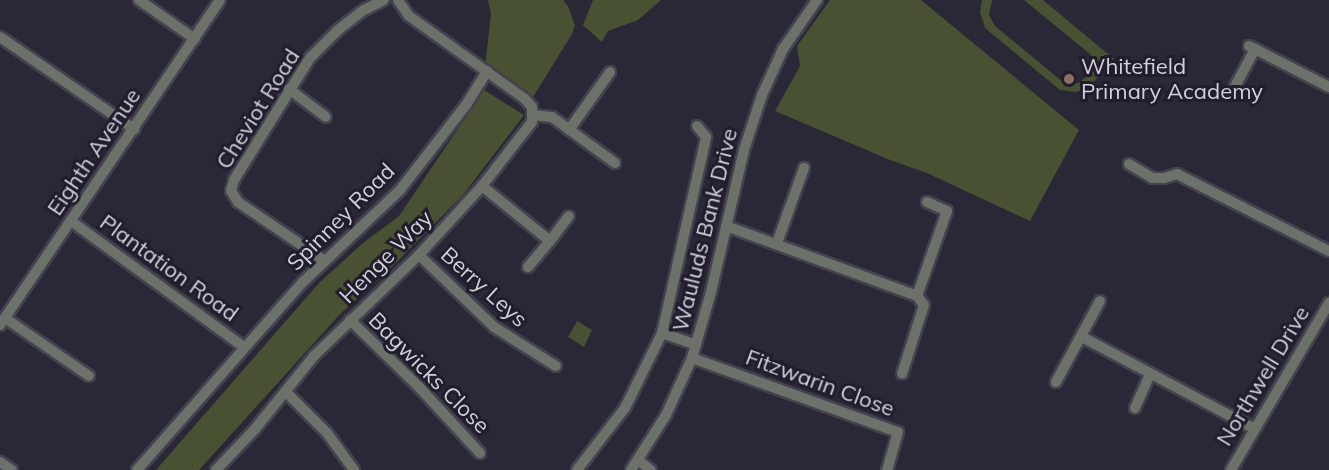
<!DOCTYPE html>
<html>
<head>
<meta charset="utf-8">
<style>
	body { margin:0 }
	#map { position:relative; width:1329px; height:470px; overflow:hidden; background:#2a2736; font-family:Mulish,sans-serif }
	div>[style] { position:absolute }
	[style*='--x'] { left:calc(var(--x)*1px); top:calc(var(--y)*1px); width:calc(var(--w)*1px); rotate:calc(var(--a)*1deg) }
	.green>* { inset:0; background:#485132 }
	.roads { filter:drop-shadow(2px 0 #454250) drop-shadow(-2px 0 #454250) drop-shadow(0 2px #454250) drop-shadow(0 -2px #454250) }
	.minor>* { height:10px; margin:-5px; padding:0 5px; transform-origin:5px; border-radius:5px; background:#6c716a }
	.dots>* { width:16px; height:16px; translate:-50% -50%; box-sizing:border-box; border:3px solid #211d2c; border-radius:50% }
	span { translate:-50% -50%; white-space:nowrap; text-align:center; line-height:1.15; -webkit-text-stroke:6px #211d2c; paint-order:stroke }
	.poi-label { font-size:22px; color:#d2d0da }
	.left { translate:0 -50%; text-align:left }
	.street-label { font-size:22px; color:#d2d0da }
</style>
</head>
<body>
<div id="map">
	<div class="green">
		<i style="clip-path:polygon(488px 0,563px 0,568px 6px,575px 26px,572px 34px,533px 97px,485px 67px,491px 14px)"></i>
		<i style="clip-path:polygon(593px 0,661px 0,638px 20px,608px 31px,602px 42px,583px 25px)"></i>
		<i style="clip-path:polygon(830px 0,921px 0,1079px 130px,1030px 221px,927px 173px,890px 160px,775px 111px,800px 66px,797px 46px)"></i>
		<i style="clip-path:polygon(982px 0,992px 0,989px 15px,995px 26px,1063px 82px,1078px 83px,1088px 76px,1092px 65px,1091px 55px,1024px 0,1043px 0,1114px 59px,1106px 68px,1101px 64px,1097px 78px,1089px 87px,1076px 92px,1060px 90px,985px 28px,980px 12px)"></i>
		<i style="clip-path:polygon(484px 90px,524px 115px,463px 195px,382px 277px,342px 312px,199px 470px,156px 470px,319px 283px,363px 243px,399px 216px)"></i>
		<i style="clip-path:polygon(577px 321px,592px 330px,584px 347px,568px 337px)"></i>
	</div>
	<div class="roads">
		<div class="minor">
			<i style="--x:139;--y:0;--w:68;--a:34.9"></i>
			<i style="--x:0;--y:37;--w:163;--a:34.5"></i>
			<i style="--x:1249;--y:46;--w:90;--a:27.1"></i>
			<i style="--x:289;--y:89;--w:46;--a:37.1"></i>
			<i style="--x:1232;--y:92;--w:49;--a:-61.9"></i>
			<i style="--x:533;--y:115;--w:19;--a:6"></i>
			<i style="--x:552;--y:117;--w:78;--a:36.1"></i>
			<i style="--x:569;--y:130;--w:71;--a:-54.7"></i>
			<i style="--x:1129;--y:164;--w:27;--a:31"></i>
			<i style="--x:1152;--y:178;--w:12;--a:0"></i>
			<i style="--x:1164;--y:178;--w:14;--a:-17"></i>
			<i style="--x:1177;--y:174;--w:170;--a:26.9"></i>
			<i style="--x:482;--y:186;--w:87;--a:39"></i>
			<i style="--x:550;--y:241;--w:31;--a:-53"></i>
			<i style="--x:71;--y:221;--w:214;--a:36.1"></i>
			<i style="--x:726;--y:226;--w:203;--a:20.1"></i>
			<i style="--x:917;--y:296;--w:11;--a:52"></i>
			<i style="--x:924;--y:305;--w:72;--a:107.7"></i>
			<i style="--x:777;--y:243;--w:80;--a:-70.2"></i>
			<i style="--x:419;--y:255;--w:104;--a:43.8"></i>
			<i style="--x:494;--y:327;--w:73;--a:32.2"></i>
			<i style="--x:325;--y:261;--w:105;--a:-145.9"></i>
			<i style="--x:238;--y:202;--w:13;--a:-122"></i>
			<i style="--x:231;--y:191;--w:11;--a:-75"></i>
			<i style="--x:234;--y:180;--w:144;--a:-58.1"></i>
			<i style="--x:310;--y:58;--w:40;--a:-45"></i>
			<i style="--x:338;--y:30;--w:33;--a:-38"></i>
			<i style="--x:364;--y:10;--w:22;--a:-27"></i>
			<i style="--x:528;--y:267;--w:34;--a:-50"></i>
			<i style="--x:917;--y:296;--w:90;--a:-70.6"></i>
			<i style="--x:947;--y:211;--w:22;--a:-156"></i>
			<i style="--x:5;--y:318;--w:102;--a:34.6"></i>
			<i style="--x:350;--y:320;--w:96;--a:44.2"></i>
			<i style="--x:419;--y:387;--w:90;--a:47.3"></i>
			<i style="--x:0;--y:325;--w:392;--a:-55.9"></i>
			<i style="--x:662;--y:333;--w:36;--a:19"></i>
			<i style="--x:1082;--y:337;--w:194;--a:28"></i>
			<i style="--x:692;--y:358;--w:219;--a:19.8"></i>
			<i style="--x:898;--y:432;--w:40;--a:106"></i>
			<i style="--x:1056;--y:382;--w:92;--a:-61.5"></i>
			<i style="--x:286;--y:392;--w:58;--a:45"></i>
			<i style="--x:327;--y:433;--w:46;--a:53.9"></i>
			<i style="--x:1135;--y:408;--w:37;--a:-66"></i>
			<i style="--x:638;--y:460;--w:16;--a:38"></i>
			<i style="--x:0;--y:462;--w:14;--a:34"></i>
			<i style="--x:137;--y:470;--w:251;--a:-48.6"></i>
			<i style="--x:303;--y:282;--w:134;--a:-43.5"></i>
			<i style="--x:400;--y:190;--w:108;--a:-52.2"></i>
			<i style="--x:466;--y:105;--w:40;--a:-58"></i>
			<i style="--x:216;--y:470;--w:57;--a:-46.4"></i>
			<i style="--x:255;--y:429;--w:94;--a:-51.1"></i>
			<i style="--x:314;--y:356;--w:146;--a:-43.9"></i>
			<i style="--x:419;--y:255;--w:93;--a:-47.6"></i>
			<i style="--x:482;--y:186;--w:81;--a:-52"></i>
			<i style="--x:532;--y:122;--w:15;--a:-90"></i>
			<i style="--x:532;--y:107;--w:11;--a:-131"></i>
			<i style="--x:525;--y:99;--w:143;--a:-144.4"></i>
			<i style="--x:409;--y:16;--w:19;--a:-125"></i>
			<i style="--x:577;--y:470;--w:78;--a:-52.3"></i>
			<i style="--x:625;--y:408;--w:84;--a:-63.7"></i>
			<i style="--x:662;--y:333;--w:201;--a:-77.3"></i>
			<i style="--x:706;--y:137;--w:14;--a:-129"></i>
			<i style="--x:631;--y:470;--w:65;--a:-57.5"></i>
			<i style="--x:666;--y:415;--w:63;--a:-65.5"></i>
			<i style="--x:692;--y:358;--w:69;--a:-73.9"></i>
			<i style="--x:711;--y:292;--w:146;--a:-76.9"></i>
			<i style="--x:744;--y:150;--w:58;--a:-71.9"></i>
			<i style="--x:762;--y:95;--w:51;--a:-65.5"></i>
			<i style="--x:783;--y:49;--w:60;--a:-55.2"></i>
			<i style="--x:1231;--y:470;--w:194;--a:-59.6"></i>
		</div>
	</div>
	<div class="dots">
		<i style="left:1069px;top:79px;background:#8d6e63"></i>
	</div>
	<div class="poi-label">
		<span class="left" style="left:1081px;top:79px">Whitefield<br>Primary Academy</span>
	</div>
	<div class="street-label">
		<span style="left:258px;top:109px;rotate:-58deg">Cheviot Road</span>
		<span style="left:94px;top:152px;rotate:-56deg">Eighth Avenue</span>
		<span style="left:341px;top:217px;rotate:-45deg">Spinney Road</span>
		<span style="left:705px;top:230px;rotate:-76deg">Wauluds Bank Drive</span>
		<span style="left:386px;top:257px;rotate:-45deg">Henge Way</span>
		<span style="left:169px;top:268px;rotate:36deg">Plantation Road</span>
		<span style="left:484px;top:287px;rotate:42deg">Berry Leys</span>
		<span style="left:429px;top:373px;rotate:45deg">Bagwicks Close</span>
		<span style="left:1263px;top:376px;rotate:-59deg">Northwell Drive</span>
		<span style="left:820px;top:383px;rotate:20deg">Fitzwarin Close</span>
	</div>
</div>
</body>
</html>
